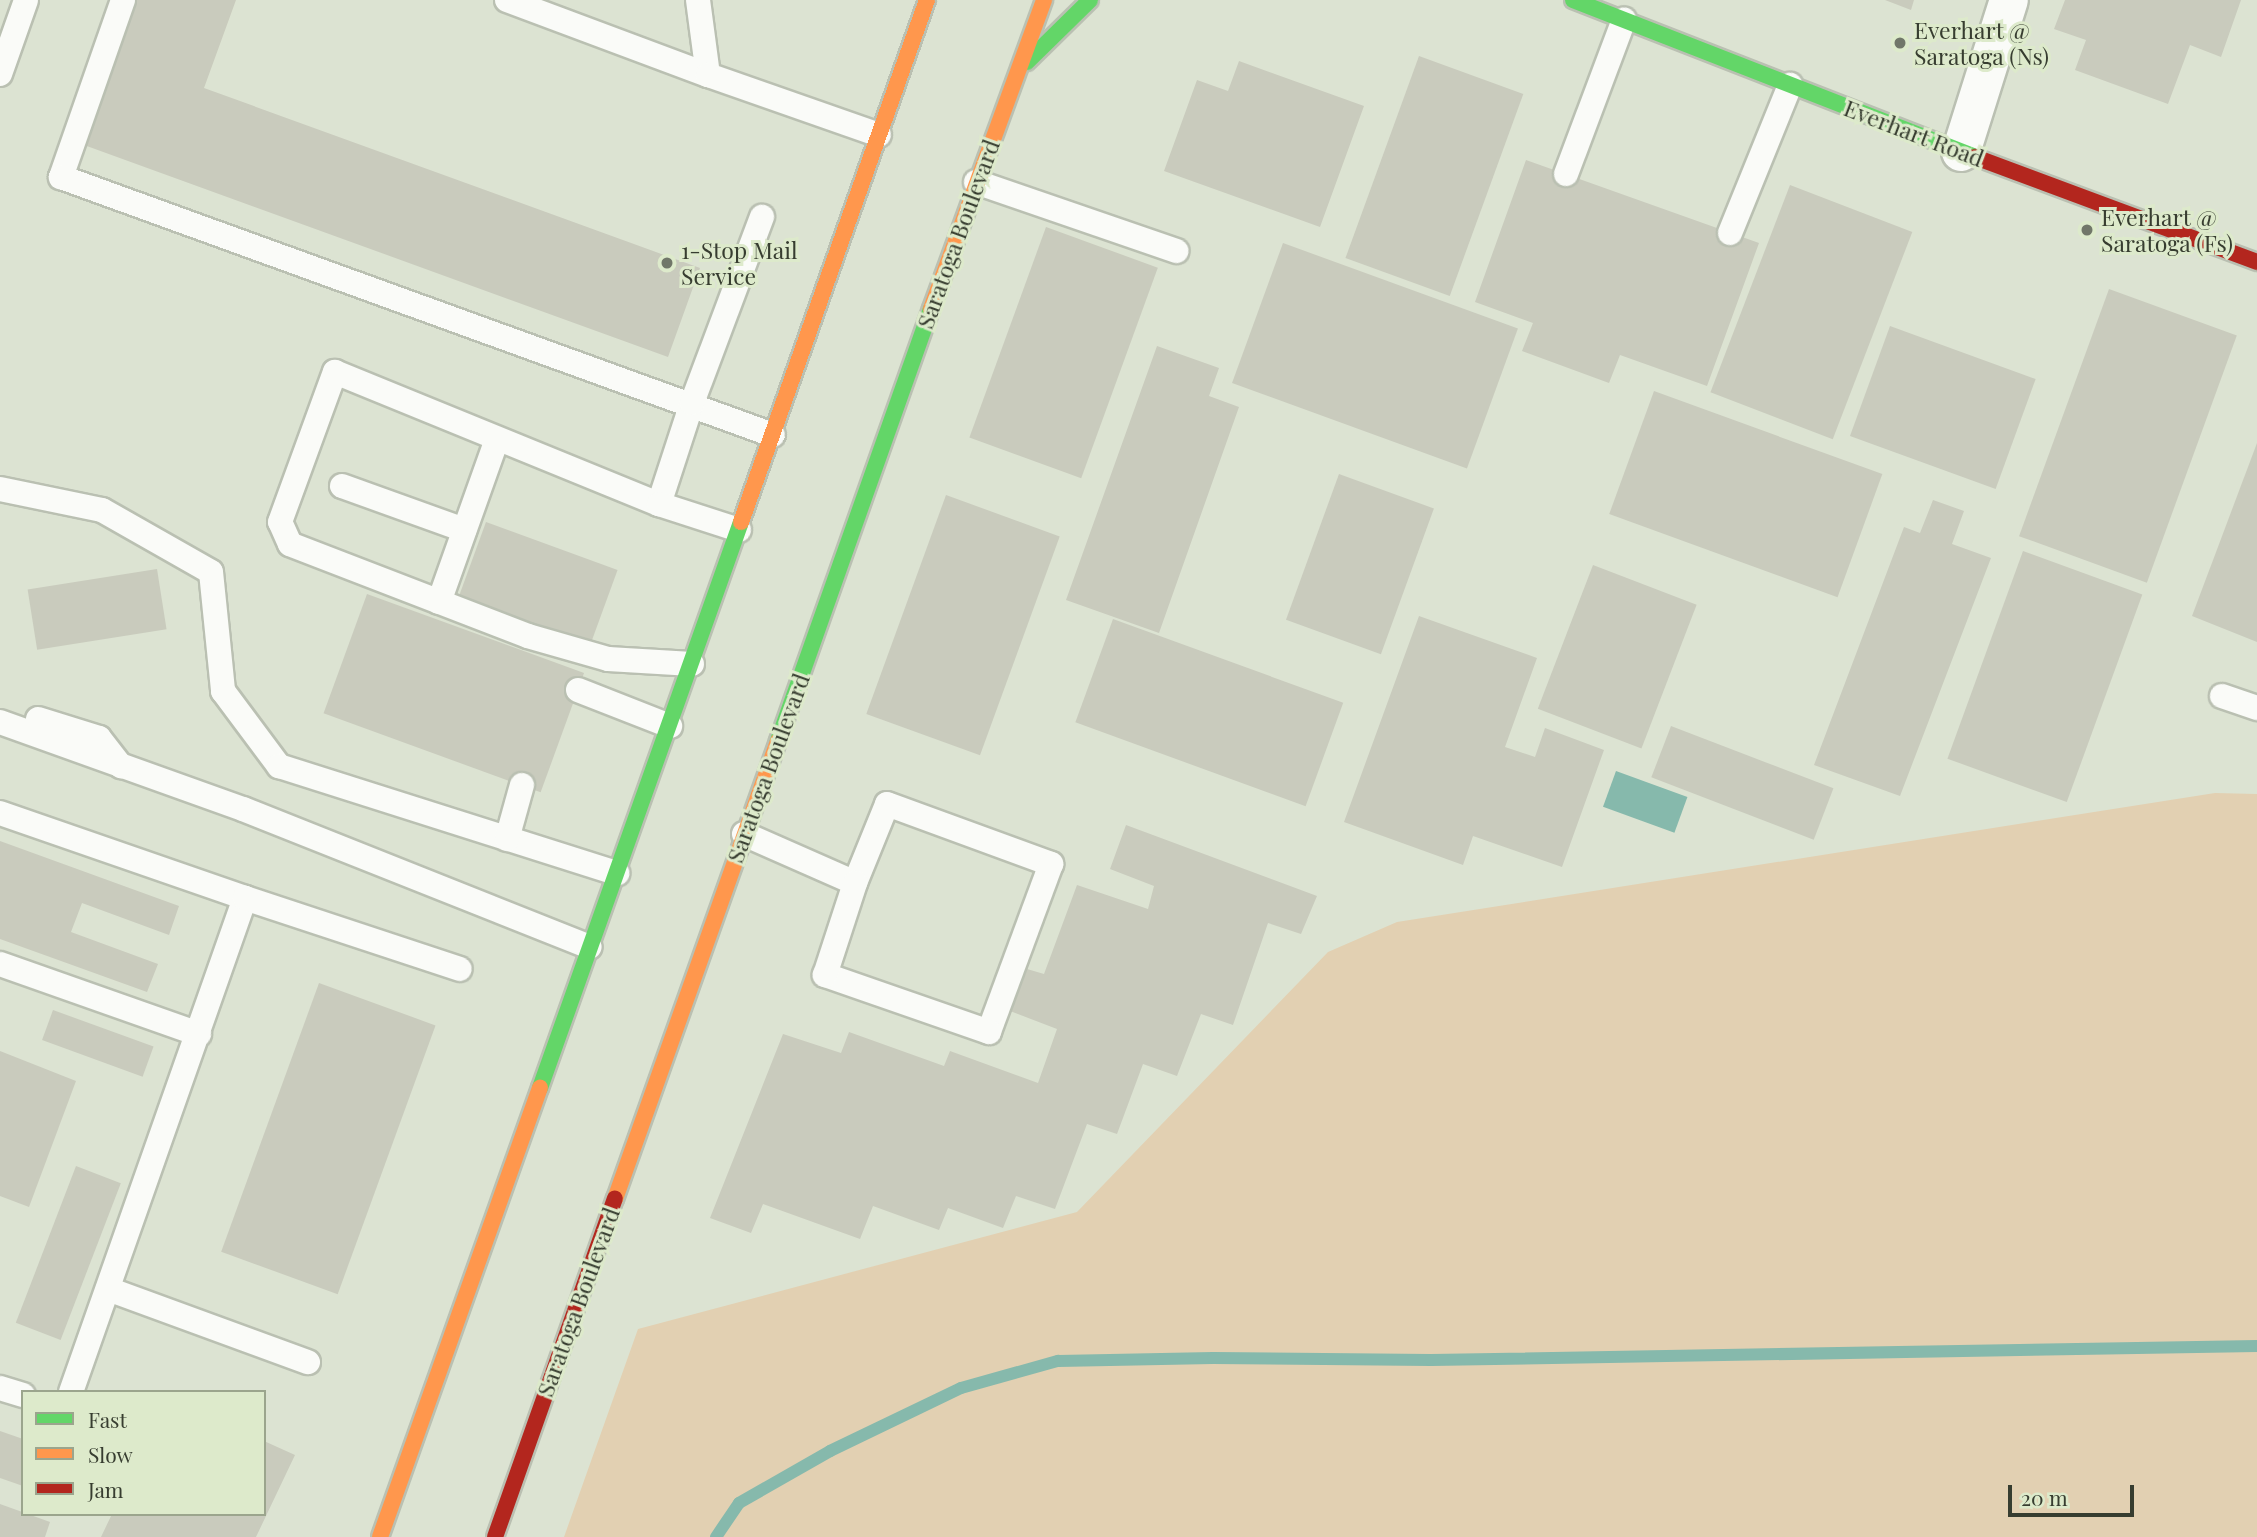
<!DOCTYPE html>
<html>
<head>
<meta charset="utf-8">
<style>
	body { margin:0 }
	#map { position:relative; width:2257px; height:1537px; overflow:hidden; background:#dce3d2; font-family:"Playfair Display",serif }
	div>[style] { position:absolute }
	[style*='--x'] { left:calc(var(--x)*1px); top:calc(var(--y)*1px); width:calc(var(--w)*1px); rotate:calc(var(--a)*1deg) }
	.green>* { inset:0; background:#e2d0b2 }
	.water>* { inset:0; background:#86b9ac; transform-origin:0 0 }
	.stream>* { height:12px; margin:-6px; padding:0 6px; transform-origin:6px; border-radius:6px; background:#86b9ac }
	.building>* { inset:0; background:#c9cbbd; transform-origin:0 0 }
	.roads { filter:drop-shadow(2px 0 #bac0b2) drop-shadow(-2px 0 #bac0b2) drop-shadow(0 2px #bac0b2) drop-shadow(0 -2px #bac0b2) }
	.lane>* { height:24px; margin:-12px; padding:0 12px; transform-origin:12px; border-radius:12px; background:#fafbf8 }
	.street>* { height:38px; margin:-19px; padding:0 19px; transform-origin:19px; border-radius:19px; background:#fafbf8 }
	.fast>* { height:16px; margin:-8px; padding:0 8px; transform-origin:8px; border-radius:8px; background:#63d668 }
	.slow>* { height:16px; margin:-8px; padding:0 8px; transform-origin:8px; border-radius:8px; background:#ff974d }
	.jam>* { height:16px; margin:-8px; padding:0 8px; transform-origin:8px; border-radius:8px; background:#b3261e }
	.dots>* { width:19px; height:19px; translate:-50% -50%; box-sizing:border-box; border:4px solid #ddeacb; border-radius:50% }
	span { translate:-50% -50%; white-space:nowrap; text-align:center; line-height:1.15; -webkit-text-stroke:6px #ddeacb; paint-order:stroke }
	.poi-label { font-size:23px; color:#373d30 }
	.left { translate:0 -50%; text-align:left }
	.street-label { font-size:23px; color:#373d30 }
	.legend { position:absolute; left:21px; top:1390px; width:245px; height:126px; box-sizing:border-box; background:#ddeacb; border:2px solid #9ba58d; margin:0; padding:9px 12px; list-style:none; font-size:21px; color:#373d30 }
	.legend li { display:flex; align-items:center; gap:14px; height:35px }
	.legend b { width:35px; border:2px solid #9ba58d }
	.scale { position:absolute; left:2008px; top:1485px; width:126px; height:32px; box-sizing:border-box; border:4px solid #373d30; border-top:0; padding-left:9px; font-size:21px; line-height:24px; white-space:nowrap; color:#373d30; -webkit-text-stroke:5px #ddeacb; paint-order:stroke }
</style>
</head>
<body>
<div id="map">
	<div class="green">
		<i style="clip-path:polygon(2215px 793px,2257px 794px,2257px 1537px,564px 1537px,638px 1329px,1077px 1212px,1328px 952px,1397px 922px)"></i>
	</div>
	<div class="water">
		<i style="left:1616px;top:771px;width:76px;height:38px;rotate:20deg"></i>
	</div>
	<div class="stream">
		<i style="--x:716;--y:1537;--w:41;--a:-55.9"></i>
		<i style="--x:739;--y:1503;--w:105;--a:-29.7"></i>
		<i style="--x:830;--y:1451;--w:145;--a:-25.7"></i>
		<i style="--x:961;--y:1388;--w:101;--a:-15.6"></i>
		<i style="--x:1058;--y:1361;--w:155;--a:-1.1"></i>
		<i style="--x:1213;--y:1358;--w:218;--a:0.5"></i>
		<i style="--x:1431;--y:1360;--w:826;--a:-0.97"></i>
	</div>
	<div class="building">
		<i style="clip-path:polygon(136px 0,236px 0,204px 88px,700px 268px,668px 357px,84px 145px)"></i>
		<i style="clip-path:polygon(1885px 0,1914px 0,1911px 10px)"></i>
		<i style="clip-path:polygon(2065px 0,2241px 0,2221px 57px,2190px 45px,2168px 104px,2075px 70px,2086px 40px,2054px 29px)"></i>
		<i style="left:1419px;top:56px;width:111px;height:215px;rotate:20deg"></i>
		<i style="clip-path:polygon(1239px 61px,1364px 106px,1320px 227px,1164px 171px,1197px 80px,1228px 91px)"></i>
		<i style="clip-path:polygon(1526px 160px,1759px 243px,1707px 386px,1620px 355px,1609px 383px,1522px 351px,1533px 323px,1475px 302px)"></i>
		<i style="left:1790px;top:185px;width:131px;height:222px;rotate:21deg"></i>
		<i style="left:1046px;top:227px;width:119px;height:224px;rotate:20deg"></i>
		<i style="left:1283px;top:243px;width:250px;height:149px;rotate:20deg"></i>
		<i style="left:2109px;top:289px;width:136px;height:263px;rotate:20deg"></i>
		<i style="left:1890px;top:326px;width:155px;height:117px;rotate:20deg"></i>
		<i style="clip-path:polygon(1157px 346px,1219px 368px,1209px 396px,1239px 407px,1159px 633px,1066px 600px)"></i>
		<i style="left:1654px;top:391px;width:243px;height:131px;rotate:20deg"></i>
		<i style="clip-path:polygon(2257px 443px,2257px 642px,2192px 616px)"></i>
		<i style="left:1339px;top:474px;width:101px;height:155px;rotate:20deg"></i>
		<i style="left:946px;top:495px;width:121px;height:233px;rotate:20deg"></i>
		<i style="clip-path:polygon(1933px 500px,1964px 511px,1952px 544px,1991px 558px,1900px 796px,1814px 765px,1904px 527px,1920px 533px)"></i>
		<i style="left:486px;top:522px;width:140px;height:85px;rotate:20deg"></i>
		<i style="left:2023px;top:551px;width:127px;height:221px;rotate:20deg"></i>
		<i style="left:1593px;top:565px;width:111px;height:154px;rotate:21deg"></i>
		<i style="left:157px;top:569px;width:61px;height:131px;rotate:81deg"></i>
		<i style="left:367px;top:594px;width:231px;height:127px;rotate:20deg"></i>
		<i style="clip-path:polygon(1419px 616px,1537px 658px,1505px 747px,1535px 757px,1545px 728px,1604px 750px,1562px 867px,1473px 836px,1463px 865px,1344px 822px)"></i>
		<i style="left:1113px;top:619px;width:245px;height:110px;rotate:20deg"></i>
		<i style="left:1671px;top:726px;width:174px;height:55px;rotate:21deg"></i>
		<i style="clip-path:polygon(1126px 825px,1317px 896px,1301px 934px,1268px 923px,1233px 1025px,1201px 1014px,1177px 1076px,1143px 1064px,1117px 1134px,1087px 1124px,1055px 1209px,1016px 1196px,1003px 1228px,948px 1208px,939px 1230px,873px 1206px,860px 1239px,763px 1204px,751px 1233px,710px 1218px,783px 1034px,841px 1053px,849px 1032px,944px 1066px,950px 1051px,1038px 1083px,1057px 1029px,1010px 1011px,1027px 969px,1044px 974px,1077px 885px,1148px 909px,1154px 886px,1110px 869px)"></i>
		<i style="clip-path:polygon(0 841px,179px 906px,169px 935px,82px 903px,71px 932px,158px 964px,147px 992px,0 939px)"></i>
		<i style="left:319px;top:983px;width:124px;height:286px;rotate:20deg"></i>
		<i style="left:53px;top:1010px;width:107px;height:32px;rotate:20deg"></i>
		<i style="clip-path:polygon(0 1051px,76px 1081px,29px 1207px,0 1196px)"></i>
		<i style="left:76px;top:1166px;width:48px;height:168px;rotate:21deg"></i>
		<i style="clip-path:polygon(0 1431px,23px 1439px,23px 1486px,0 1478px)"></i>
		<i style="clip-path:polygon(264px 1441px,295px 1455px,256px 1537px,101px 1537px,112px 1514px,264px 1514px)"></i>
		<i style="clip-path:polygon(0 1504px,50px 1522px,45px 1537px,0 1537px)"></i>
	</div>
	<div class="roads">
		<div class="lane">
			<i style="--x:123;--y:0;--w:188;--a:109.3"></i>
			<i style="--x:61;--y:177;--w:757;--a:19.92"></i>
			<i style="--x:507;--y:0;--w:215;--a:20.5"></i>
			<i style="--x:698;--y:0;--w:76;--a:82.4"></i>
			<i style="--x:708;--y:75;--w:181;--a:19.3"></i>
			<i style="--x:0;--y:74;--w:78;--a:-70.6"></i>
			<i style="--x:1566;--y:174;--w:165;--a:-69.4"></i>
			<i style="--x:976;--y:182;--w:212;--a:19"></i>
			<i style="--x:1730;--y:233;--w:160;--a:-67.9"></i>
			<i style="--x:342;--y:486;--w:130;--a:19.8"></i>
			<i style="--x:0;--y:489;--w:104;--a:11.6"></i>
			<i style="--x:102;--y:510;--w:125;--a:29.6"></i>
			<i style="--x:211;--y:572;--w:120;--a:84.2"></i>
			<i style="--x:223;--y:691;--w:94;--a:53.3"></i>
			<i style="--x:279;--y:766;--w:355;--a:17.6"></i>
			<i style="--x:659;--y:504;--w:106;--a:-71.9"></i>
			<i style="--x:692;--y:403;--w:199;--a:-69.4"></i>
			<i style="--x:439;--y:602;--w:173;--a:-70.4"></i>
			<i style="--x:692;--y:664;--w:84;--a:-176.6"></i>
			<i style="--x:608;--y:659;--w:83;--a:-164"></i>
			<i style="--x:528;--y:636;--w:255;--a:-158.9"></i>
			<i style="--x:290;--y:544;--w:24;--a:-114"></i>
			<i style="--x:280;--y:522;--w:160;--a:-69.9"></i>
			<i style="--x:335;--y:372;--w:350;--a:22.2"></i>
			<i style="--x:659;--y:504;--w:84;--a:18"></i>
			<i style="--x:578;--y:690;--w:99;--a:21.4"></i>
			<i style="--x:2222;--y:696;--w:37;--a:19"></i>
			<i style="--x:38;--y:719;--w:64;--a:17.3"></i>
			<i style="--x:99;--y:738;--w:36;--a:52"></i>
			<i style="--x:0;--y:722;--w:258;--a:19.7"></i>
			<i style="--x:243;--y:809;--w:373;--a:21.7"></i>
			<i style="--x:0;--y:813;--w:259;--a:19.1"></i>
			<i style="--x:744;--y:834;--w:121;--a:23.8"></i>
			<i style="--x:855;--y:883;--w:85;--a:-67.9"></i>
			<i style="--x:887;--y:804;--w:175;--a:20.1"></i>
			<i style="--x:1051;--y:864;--w:179;--a:110.3"></i>
			<i style="--x:989;--y:1032;--w:174;--a:-160.8"></i>
			<i style="--x:825;--y:975;--w:97;--a:-71.9"></i>
			<i style="--x:507;--y:839;--w:56;--a:-74.5"></i>
			<i style="--x:0;--y:964;--w:211;--a:19.4"></i>
			<i style="--x:108;--y:1289;--w:213;--a:20.1"></i>
			<i style="--x:0;--y:1388;--w:24;--a:17"></i>
			<i style="--x:71;--y:1392;--w:524;--a:-70.6"></i>
			<i style="--x:245;--y:898;--w:226;--a:18.3"></i>
		</div>
		<div class="street">
			<i style="--x:1961;--y:152;--w:159;--a:-72.5"></i>
		</div>
		<div class="fast">
			<i style="--x:1573;--y:0;--w:432;--a:21.3"></i>
			<i style="--x:1027;--y:62;--w:88;--a:-44.5"></i>
			<i style="--x:778;--y:741;--w:458;--a:-70.5"></i>
			<i style="--x:540;--y:1088;--w:601;--a:-70.45"></i>
		</div>
		<div class="slow">
			<i style="--x:931;--y:309;--w:329;--a:-69.9"></i>
			<i style="--x:741;--y:522;--w:554;--a:-70.39"></i>
			<i style="--x:615;--y:1199;--w:486;--a:-70.4"></i>
			<i style="--x:380;--y:1537;--w:477;--a:-70.4"></i>
		</div>
		<div class="jam">
			<i style="--x:1975;--y:157;--w:301;--a:20.4"></i>
			<i style="--x:495;--y:1537;--w:359;--a:-70.5"></i>
		</div>
	</div>
	<div class="dots">
		<i style="left:1900px;top:43px;background:#717769"></i>
		<i style="left:2087px;top:230px;background:#717769"></i>
		<i style="left:667px;top:263px;background:#717769"></i>
	</div>
	<div class="poi-label">
		<span class="left" style="left:1914px;top:43px">Everhart @<br>Saratoga (Ns)</span>
		<span class="left" style="left:2101px;top:230px">Everhart @<br>Saratoga (Fs)</span>
		<span class="left" style="left:681px;top:263px">1-Stop Mail<br>Service</span>
	</div>
	<div class="street-label">
		<span style="left:1914px;top:133px;rotate:21deg">Everhart Road</span>
		<span style="left:958px;top:234px;rotate:-70deg">Saratoga Boulevard</span>
		<span style="left:768px;top:768px;rotate:-70deg">Saratoga Boulevard</span>
		<span style="left:578px;top:1302px;rotate:-70deg">Saratoga Boulevard</span>
	</div>
	<ul class="legend">
	<li><b style="height:9px;background:#63d668"></b>Fast</li>
	<li><b style="height:9px;background:#ff974d"></b>Slow</li>
	<li><b style="height:9px;background:#b3261e"></b>Jam</li>
	</ul>
	<div class="scale">20 m</div>
</div>
</body>
</html>
